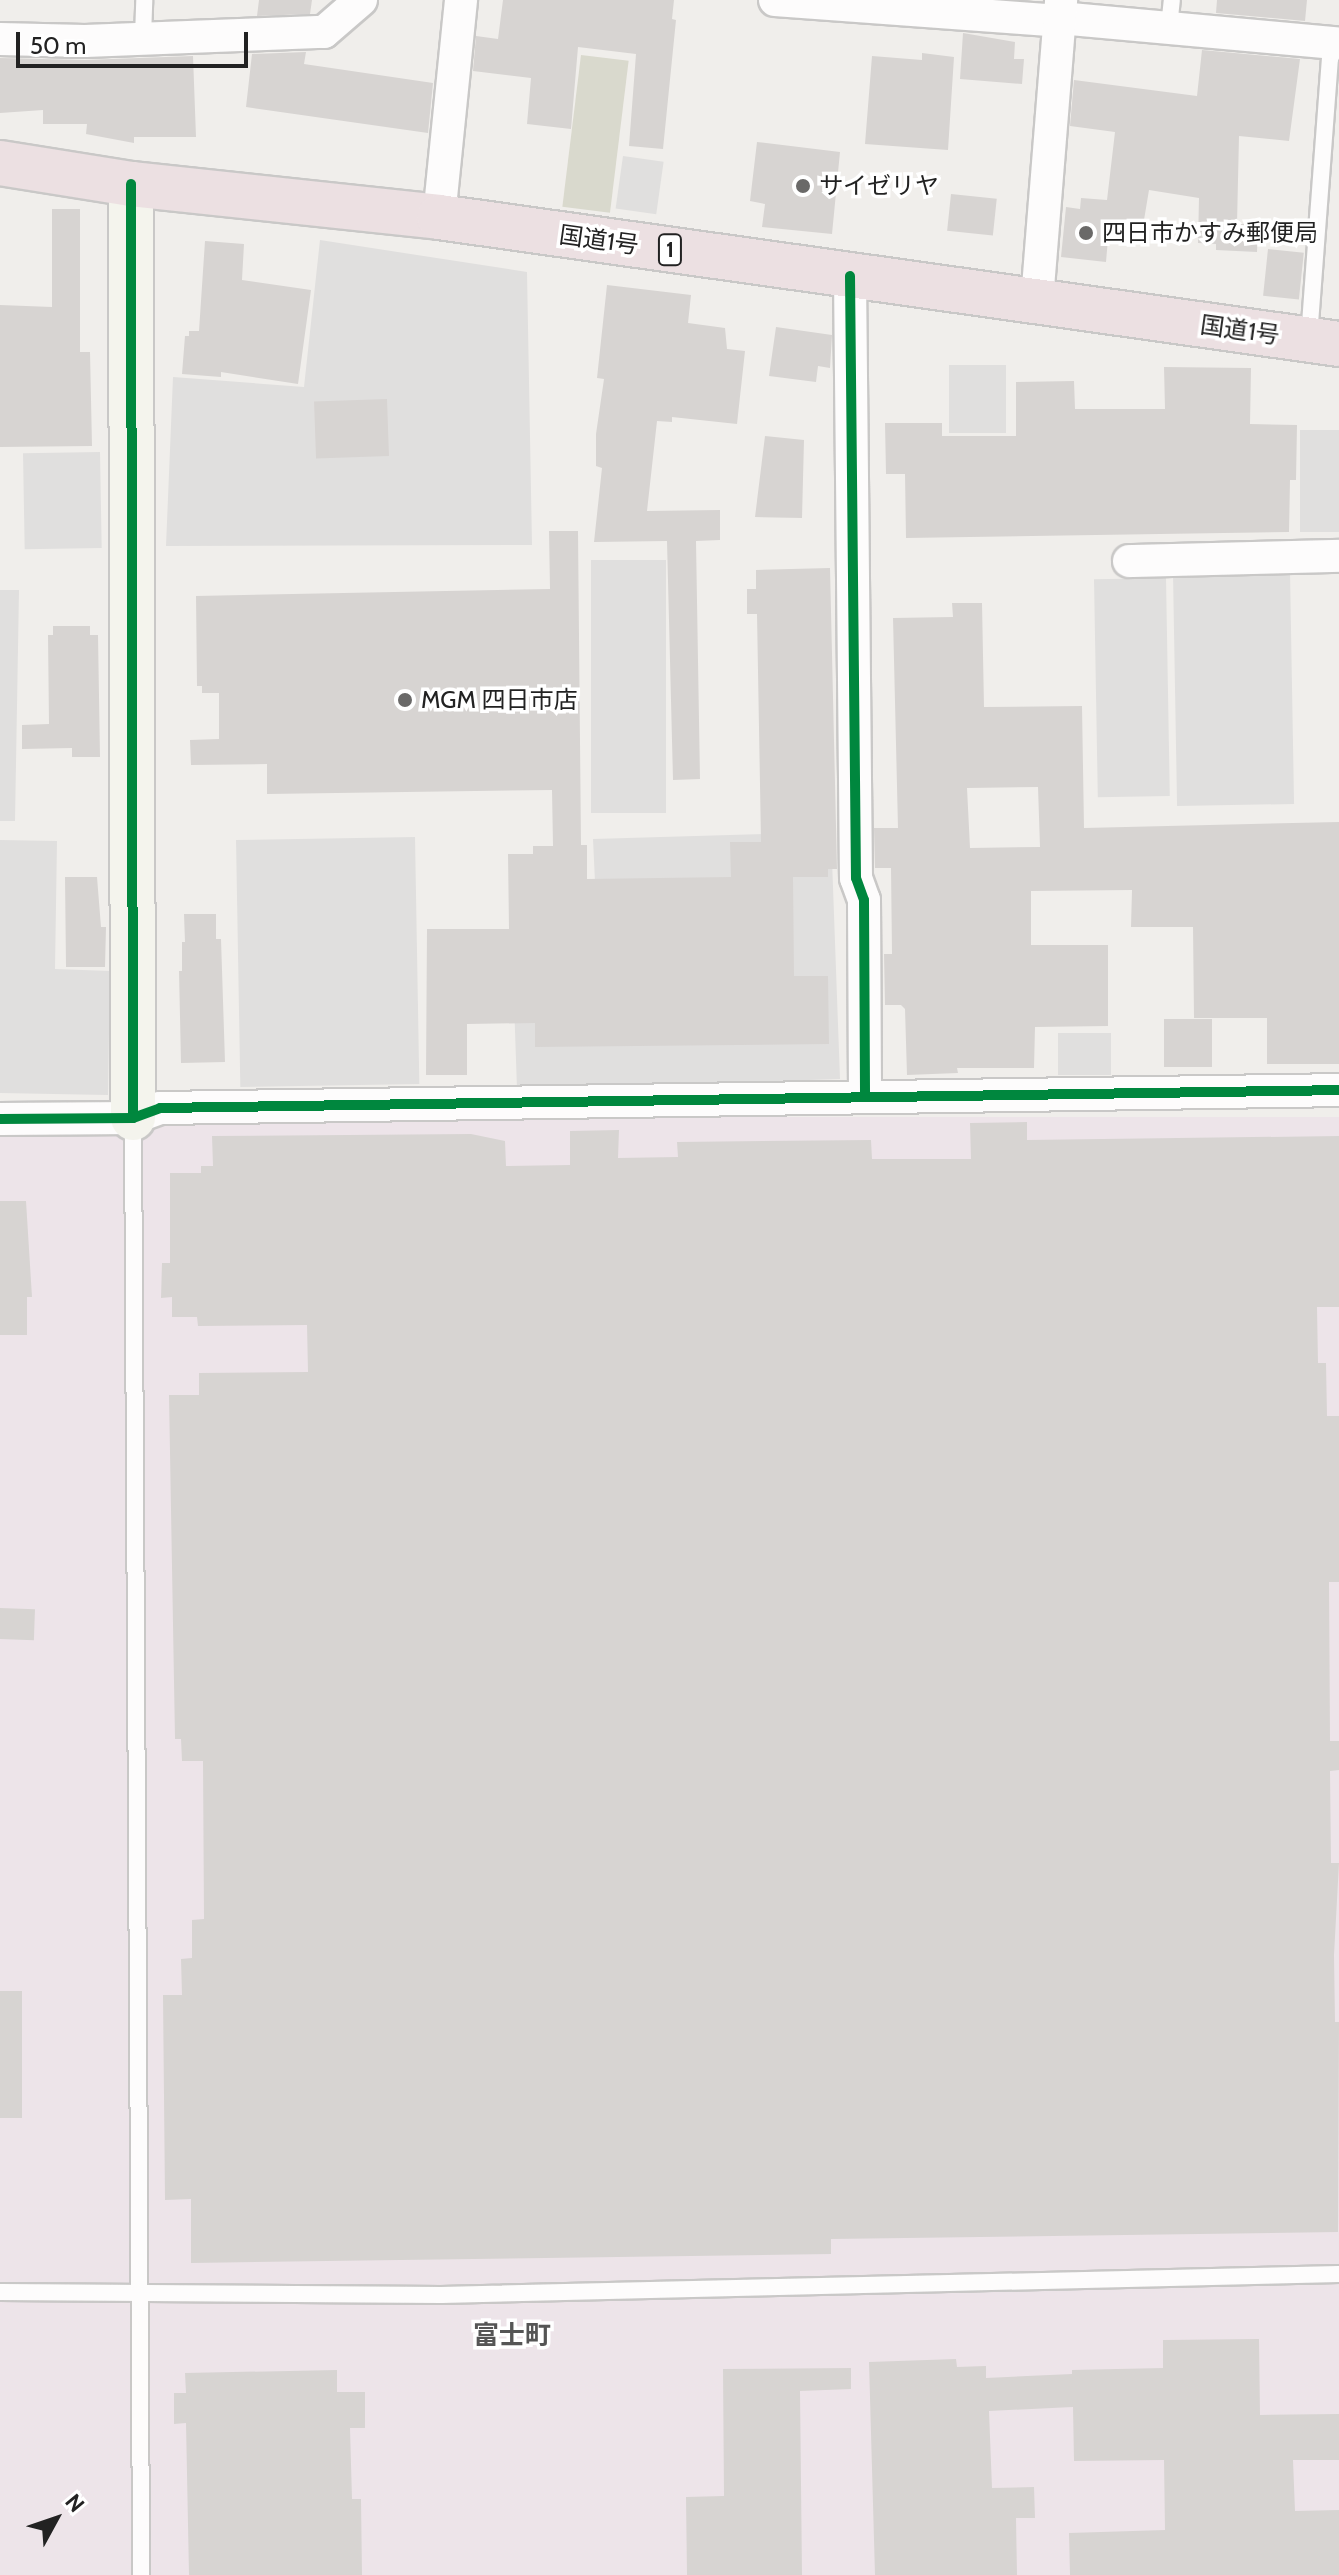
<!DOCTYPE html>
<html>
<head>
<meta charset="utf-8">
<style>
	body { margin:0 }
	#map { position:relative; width:1339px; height:2575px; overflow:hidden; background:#f0eeeb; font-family:Cabin,"Noto Sans JP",sans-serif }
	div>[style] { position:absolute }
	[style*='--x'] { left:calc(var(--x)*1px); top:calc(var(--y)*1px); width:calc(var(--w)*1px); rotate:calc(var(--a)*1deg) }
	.industrial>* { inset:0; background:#ede4e9; transform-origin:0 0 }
	.construction>* { inset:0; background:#d9d9cd; transform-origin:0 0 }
	.parking>* { inset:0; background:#e0dfde; transform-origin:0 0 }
	.building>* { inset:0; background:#d7d4d2; transform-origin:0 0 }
	.roads { filter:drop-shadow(2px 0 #c9c8c7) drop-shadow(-2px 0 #c9c8c7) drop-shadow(0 2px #c9c8c7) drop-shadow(0 -2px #c9c8c7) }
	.lane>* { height:16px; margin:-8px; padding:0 8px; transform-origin:8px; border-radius:8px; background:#fdfcfc }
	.street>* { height:32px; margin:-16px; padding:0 16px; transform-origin:16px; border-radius:16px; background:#fdfcfc }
	.secondary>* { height:44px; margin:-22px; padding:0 22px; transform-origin:22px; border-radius:22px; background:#f4f4ed }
	.highway>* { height:44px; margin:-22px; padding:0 22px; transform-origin:22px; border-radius:22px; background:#ece0e2 }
	.cycleway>* { height:10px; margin:-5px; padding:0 5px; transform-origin:5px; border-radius:5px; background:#00873e }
	.dots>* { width:22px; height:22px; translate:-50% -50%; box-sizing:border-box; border:4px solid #fff; border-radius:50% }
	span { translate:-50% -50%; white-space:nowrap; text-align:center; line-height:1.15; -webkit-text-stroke:7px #fff; paint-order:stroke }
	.shield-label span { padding:2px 6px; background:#fff; border:2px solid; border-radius:6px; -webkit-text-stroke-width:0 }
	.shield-label { font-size:22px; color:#222; font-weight:700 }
	.poi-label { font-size:24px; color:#222 }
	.left { translate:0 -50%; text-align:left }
	.street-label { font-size:24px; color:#222 }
	.neighbourhood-label { font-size:26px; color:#555; font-weight:700 }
	.north { position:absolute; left:16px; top:2479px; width:80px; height:80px; -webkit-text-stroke:6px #fff; paint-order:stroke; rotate:50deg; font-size:22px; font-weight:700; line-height:32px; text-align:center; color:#222 }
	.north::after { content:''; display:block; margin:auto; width:28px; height:36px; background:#222; clip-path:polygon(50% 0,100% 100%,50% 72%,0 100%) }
	.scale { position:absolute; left:16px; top:32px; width:232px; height:36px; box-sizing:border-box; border:4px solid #222; border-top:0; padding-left:10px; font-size:24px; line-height:28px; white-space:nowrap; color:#222; -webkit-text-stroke:6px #fff; paint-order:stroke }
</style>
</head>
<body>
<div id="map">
	<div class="industrial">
		<i style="left:1339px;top:1117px;width:1458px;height:1339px;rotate:90deg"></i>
	</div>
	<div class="construction">
		<i style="left:581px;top:55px;width:48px;height:153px;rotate:7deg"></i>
	</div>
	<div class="parking">
		<i style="left:623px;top:156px;width:41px;height:53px;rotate:8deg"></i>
		<i style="clip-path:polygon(320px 240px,527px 272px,532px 545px,166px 546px,173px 377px,304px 387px)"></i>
		<i style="left:949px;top:365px;width:57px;height:68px"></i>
		<i style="left:1300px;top:430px;width:39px;height:102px"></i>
		<i style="left:100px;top:452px;width:96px;height:77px;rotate:89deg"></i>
		<i style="left:591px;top:560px;width:75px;height:253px"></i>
		<i style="left:1290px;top:572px;width:232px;height:117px;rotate:89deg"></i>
		<i style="left:1166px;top:578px;width:218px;height:72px;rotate:89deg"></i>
		<i style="clip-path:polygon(0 590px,19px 590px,15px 821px,0 821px)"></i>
		<i style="clip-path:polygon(831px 832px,840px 1079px,517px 1089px,510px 885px,595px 882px,593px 839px)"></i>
		<i style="left:415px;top:837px;width:247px;height:179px;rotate:89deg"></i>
		<i style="clip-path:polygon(0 840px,57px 841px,55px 969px,110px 971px,108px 1095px,0 1093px)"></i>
		<i style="left:1058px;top:1033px;width:53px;height:42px"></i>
	</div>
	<div class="building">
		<i style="clip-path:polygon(259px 0,312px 0,310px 14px,257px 16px)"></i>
		<i style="clip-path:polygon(503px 0,674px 0,672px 19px,676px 20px,663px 149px,629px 146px,636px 54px,578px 47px,571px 129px,527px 124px,531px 78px,473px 71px,476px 36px,498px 39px)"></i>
		<i style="clip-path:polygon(1217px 0,1307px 0,1305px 21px,1216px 13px)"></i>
		<i style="clip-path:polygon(963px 33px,1015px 42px,1014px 59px,1024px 59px,1022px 84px,960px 79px)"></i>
		<i style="clip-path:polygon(1202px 50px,1300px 59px,1289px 141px,1239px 136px,1237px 224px,1258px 224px,1257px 252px,1216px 250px,1216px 244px,1198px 243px,1199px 198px,1149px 190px,1142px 232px,1109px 227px,1106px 262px,1061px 257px,1066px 207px,1080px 209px,1081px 198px,1107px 200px,1115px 132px,1070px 126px,1074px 80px,1197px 96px)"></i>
		<i style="clip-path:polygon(306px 52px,304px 64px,433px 83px,428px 133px,246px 107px,252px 54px)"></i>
		<i style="clip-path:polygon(922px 53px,954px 57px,948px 150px,865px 144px,872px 56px,922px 60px)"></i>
		<i style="clip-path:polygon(193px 56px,196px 137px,134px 137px,134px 143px,86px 134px,87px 124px,43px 124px,43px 110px,0 113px,0 58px,85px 60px)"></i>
		<i style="clip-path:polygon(757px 142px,840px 152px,832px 234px,762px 227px,765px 204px,750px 201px)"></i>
		<i style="left:951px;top:194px;width:46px;height:37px;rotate:6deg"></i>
		<i style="clip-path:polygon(52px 209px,80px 209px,80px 352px,90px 352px,92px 446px,0 447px,0 305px,52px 307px)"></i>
		<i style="clip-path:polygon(205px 241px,244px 244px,242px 280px,311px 290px,298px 384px,221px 372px,221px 377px,182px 374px,185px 336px,189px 336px,189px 331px,199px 331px)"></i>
		<i style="left:1268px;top:249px;width:36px;height:47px;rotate:6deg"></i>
		<i style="clip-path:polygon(607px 285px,691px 295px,688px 323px,725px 328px,727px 349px,745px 351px,737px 424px,672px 417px,672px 422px,657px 421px,647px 511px,720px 510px,720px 540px,696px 541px,700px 779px,673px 780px,667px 541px,594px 542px,602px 468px,596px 466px,596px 434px,604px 379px,597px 378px)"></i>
		<i style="clip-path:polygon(776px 327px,832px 335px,830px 368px,818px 366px,816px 382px,769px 376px)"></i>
		<i style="clip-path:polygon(1164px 367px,1251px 368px,1250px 424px,1297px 425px,1296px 480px,1290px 480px,1289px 532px,906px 538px,905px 474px,886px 474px,885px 423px,942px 423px,942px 436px,1016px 436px,1016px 382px,1074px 381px,1075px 409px,1165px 409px)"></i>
		<i style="left:387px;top:399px;width:57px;height:73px;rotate:88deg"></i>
		<i style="clip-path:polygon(765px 436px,804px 440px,802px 518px,755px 517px)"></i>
		<i style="clip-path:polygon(549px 531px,578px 531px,581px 845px,587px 845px,587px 879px,731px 877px,730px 842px,761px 842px,757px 614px,747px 614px,747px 589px,756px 589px,756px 570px,830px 568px,837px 869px,828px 869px,828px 877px,793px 877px,794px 976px,828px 976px,829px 1044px,535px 1047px,535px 1023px,467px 1024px,467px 1075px,426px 1075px,427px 929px,509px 929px,508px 854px,533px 854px,533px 846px,553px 846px,552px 790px,267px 794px,267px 764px,191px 765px,190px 740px,219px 739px,219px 693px,202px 693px,202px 686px,197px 686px,196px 596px,550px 589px)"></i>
		<i style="clip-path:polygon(evenodd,952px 603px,982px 603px,984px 707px,1082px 706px,1084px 828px,1339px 822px,1339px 1064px,1267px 1064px,1267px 1018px,1194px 1018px,1193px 927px,1131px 927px,1132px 890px,1031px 891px,1031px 945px,1108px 945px,1108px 1026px,1035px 1027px,1034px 1068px,957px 1068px,958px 1073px,907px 1075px,905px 1009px,901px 1005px,885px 1005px,884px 954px,892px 954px,891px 868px,875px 868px,874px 828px,898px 828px,893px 618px,953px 617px,952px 603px,1038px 787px,1040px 847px,970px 848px,967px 788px,1038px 787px)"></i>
		<i style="clip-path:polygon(53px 626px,90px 626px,90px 635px,98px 635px,100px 757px,72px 757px,72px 748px,22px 749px,22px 725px,49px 724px,48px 635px,53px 635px)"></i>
		<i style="clip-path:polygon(65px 877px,97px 877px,101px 927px,106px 927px,105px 967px,66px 967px)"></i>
		<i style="clip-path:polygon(184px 914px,216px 914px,216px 939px,221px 939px,225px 1062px,181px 1063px,179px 971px,182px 971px,182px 942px,185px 942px)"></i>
		<i style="left:1164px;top:1019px;width:48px;height:48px"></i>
		<i style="clip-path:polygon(1027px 1122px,1027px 1140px,1339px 1136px,1339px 1307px,1317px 1307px,1318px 1363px,1326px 1363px,1327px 1416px,1339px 1416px,1339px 1582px,1329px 1582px,1330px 1741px,1339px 1741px,1339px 1770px,1330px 1771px,1331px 1863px,1339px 1863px,1334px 1955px,1335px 2022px,1339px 2022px,1338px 2232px,831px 2239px,831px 2254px,191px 2263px,191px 2199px,165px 2200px,163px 1995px,182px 1995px,181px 1959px,192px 1958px,192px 1920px,204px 1919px,203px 1761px,182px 1761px,181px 1739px,175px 1739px,169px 1395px,199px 1395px,199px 1373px,308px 1372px,307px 1325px,198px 1326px,197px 1317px,172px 1317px,172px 1297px,161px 1298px,162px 1263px,170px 1263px,170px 1173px,201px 1173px,201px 1166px,213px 1166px,212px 1136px,471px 1134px,505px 1141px,506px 1166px,570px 1165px,570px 1131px,619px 1130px,618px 1158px,678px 1157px,677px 1142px,871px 1140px,872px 1159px,971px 1159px,970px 1123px)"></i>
		<i style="clip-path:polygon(0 1201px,26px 1201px,32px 1297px,27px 1297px,27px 1335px,0 1335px)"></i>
		<i style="left:0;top:1608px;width:35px;height:31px;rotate:2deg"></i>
		<i style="left:0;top:1991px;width:22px;height:127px"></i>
		<i style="clip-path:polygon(1259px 2339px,1260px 2415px,1339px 2414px,1339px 2460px,1293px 2460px,1295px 2511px,1339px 2510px,1339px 2575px,1070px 2575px,1069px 2533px,1165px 2530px,1164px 2460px,1074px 2461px,1073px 2407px,989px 2411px,992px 2488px,1034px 2487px,1035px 2518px,1016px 2518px,1017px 2575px,875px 2575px,869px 2362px,956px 2359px,957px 2367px,986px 2366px,986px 2378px,1072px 2374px,1072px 2370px,1163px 2368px,1163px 2340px)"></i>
		<i style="clip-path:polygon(851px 2368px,851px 2389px,800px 2391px,802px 2575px,687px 2575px,686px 2497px,724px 2496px,723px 2369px)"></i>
		<i style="clip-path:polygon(337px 2370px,337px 2392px,365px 2392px,365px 2428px,350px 2428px,352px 2499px,361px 2499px,362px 2575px,189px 2575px,186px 2423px,174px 2424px,174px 2393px,186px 2393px,185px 2373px)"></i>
	</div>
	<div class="roads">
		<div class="lane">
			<i style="--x:1169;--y:27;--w:27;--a:-84"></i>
			<i style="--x:143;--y:37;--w:37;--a:-88"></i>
			<i style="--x:1309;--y:337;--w:279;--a:-85.7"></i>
			<i style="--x:1330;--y:59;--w:22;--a:-69"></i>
			<i style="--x:133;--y:1121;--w:1454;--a:89.68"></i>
			<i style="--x:0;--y:2292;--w:441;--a:0.4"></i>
			<i style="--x:441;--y:2295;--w:898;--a:-1.34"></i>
		</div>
		<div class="street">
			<i style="--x:775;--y:0;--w:285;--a:4.2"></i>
			<i style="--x:1059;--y:18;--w:278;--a:5.2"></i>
			<i style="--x:0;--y:39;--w:85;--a:1.3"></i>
			<i style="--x:85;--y:41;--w:239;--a:-2.2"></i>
			<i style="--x:324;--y:32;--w:49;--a:-40.9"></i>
			<i style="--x:439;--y:217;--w:218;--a:-84.2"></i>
			<i style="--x:850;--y:276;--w:602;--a:89.43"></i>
			<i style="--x:856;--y:878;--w:23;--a:70"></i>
			<i style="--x:864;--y:900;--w:195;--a:89.7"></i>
			<i style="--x:1037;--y:300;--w:301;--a:-85.4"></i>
			<i style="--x:1129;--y:561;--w:210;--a:-1.4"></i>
			<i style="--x:0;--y:1119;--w:133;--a:-0.4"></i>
			<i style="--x:133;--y:1118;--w:29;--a:-20"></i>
			<i style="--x:160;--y:1108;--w:1179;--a:-0.87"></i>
		</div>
		<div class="secondary">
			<i style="--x:131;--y:184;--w:934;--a:89.88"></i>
		</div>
		<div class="highway">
			<i style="--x:0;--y:163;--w:133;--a:9.1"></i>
			<i style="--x:131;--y:184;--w:310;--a:6.1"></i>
			<i style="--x:439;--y:217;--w:909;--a:8.03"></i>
		</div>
	</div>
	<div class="cycleway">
		<i style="--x:131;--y:184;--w:934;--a:89.88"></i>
		<i style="--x:850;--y:276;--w:602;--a:89.43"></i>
		<i style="--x:856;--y:878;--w:23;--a:70"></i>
		<i style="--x:864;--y:900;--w:195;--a:89.7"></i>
		<i style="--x:0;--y:1119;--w:133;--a:-0.4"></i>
		<i style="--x:133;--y:1118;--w:29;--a:-20"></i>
		<i style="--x:160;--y:1108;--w:1179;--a:-0.87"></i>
	</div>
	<div class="dots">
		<i style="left:803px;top:186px;background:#6a6968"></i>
		<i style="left:1086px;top:233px;background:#6a6968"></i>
		<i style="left:405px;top:700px;background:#6a6968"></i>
	</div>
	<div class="shield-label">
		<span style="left:670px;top:250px">1</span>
	</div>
	<div class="poi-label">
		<span class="left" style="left:819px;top:186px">サイゼリヤ</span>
		<span class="left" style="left:1102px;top:233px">四日市かすみ郵便局</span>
		<span class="left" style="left:421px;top:700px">MGM 四日市店</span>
	</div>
	<div class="street-label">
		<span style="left:599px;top:240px;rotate:8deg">国道1号</span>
		<span style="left:1240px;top:330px;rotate:8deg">国道1号</span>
	</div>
	<div class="neighbourhood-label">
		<span style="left:512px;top:2336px">富士町</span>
	</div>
	<div class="north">N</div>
	<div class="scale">50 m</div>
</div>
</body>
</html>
